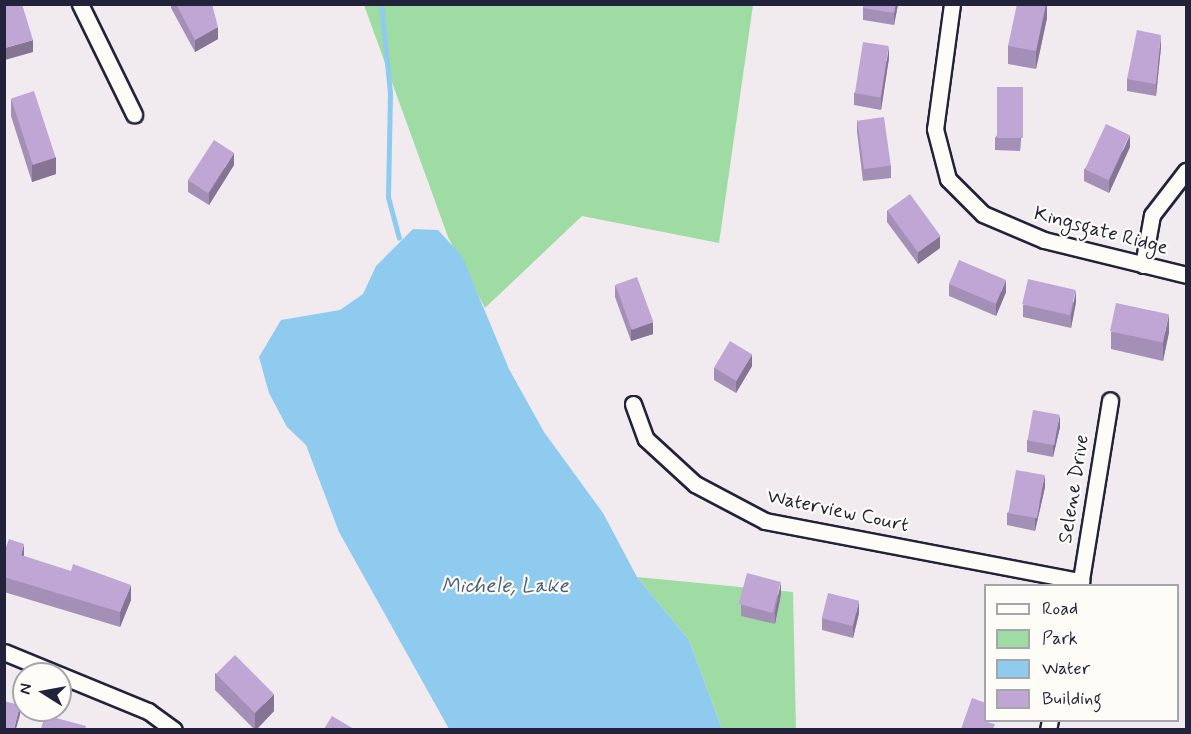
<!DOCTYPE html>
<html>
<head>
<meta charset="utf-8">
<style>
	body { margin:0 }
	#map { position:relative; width:1191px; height:734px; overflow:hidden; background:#f1ebf0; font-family:Mynerve,sans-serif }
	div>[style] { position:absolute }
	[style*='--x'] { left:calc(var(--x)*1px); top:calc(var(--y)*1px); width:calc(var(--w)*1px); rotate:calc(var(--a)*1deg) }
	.green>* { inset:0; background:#9fdca4 }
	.water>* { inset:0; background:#8fcaef }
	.stream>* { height:5px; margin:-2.5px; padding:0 2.5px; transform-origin:2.5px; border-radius:2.5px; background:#8fcaef }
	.roads { filter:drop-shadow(2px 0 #22223b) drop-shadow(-2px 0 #22223b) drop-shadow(0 2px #22223b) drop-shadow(0 -2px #22223b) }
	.minor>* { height:15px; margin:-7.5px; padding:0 7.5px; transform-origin:7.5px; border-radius:7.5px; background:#fdfcf7 }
	.wall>* { inset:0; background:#a48fb6 }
	.shaded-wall>* { inset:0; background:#867494 }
	.building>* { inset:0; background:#bfa6d4; transform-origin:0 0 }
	span { translate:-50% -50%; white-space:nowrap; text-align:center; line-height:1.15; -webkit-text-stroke:4.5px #fdfcf7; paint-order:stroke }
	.street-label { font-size:20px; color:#22223b }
	.water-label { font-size:21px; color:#485d7a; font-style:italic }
	.frame { position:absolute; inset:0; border:6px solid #22223b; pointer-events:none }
	.legend { position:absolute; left:984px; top:584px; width:195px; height:138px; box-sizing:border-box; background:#fdfcf7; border:2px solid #a5a5ac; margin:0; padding:8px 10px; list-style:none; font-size:18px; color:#22223b }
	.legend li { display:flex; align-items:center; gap:12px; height:30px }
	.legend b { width:30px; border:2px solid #a5a5ac }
	.north { position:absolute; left:12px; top:662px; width:60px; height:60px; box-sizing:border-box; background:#fdfcf7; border:2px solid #a5a5ac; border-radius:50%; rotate:281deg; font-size:16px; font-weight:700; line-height:24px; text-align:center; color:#22223b }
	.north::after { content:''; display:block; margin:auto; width:21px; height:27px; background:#22223b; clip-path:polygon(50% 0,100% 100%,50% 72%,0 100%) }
</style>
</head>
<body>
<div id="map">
	<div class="green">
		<i style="clip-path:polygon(364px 5px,753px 5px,719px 243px,582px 216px,485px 308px,448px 237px)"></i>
		<i style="clip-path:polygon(637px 577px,793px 592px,796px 729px,722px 729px,689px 640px)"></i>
	</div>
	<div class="water">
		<i style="clip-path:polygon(413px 229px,438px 230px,462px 256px,509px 369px,544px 432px,603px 513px,637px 577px,689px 640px,722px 729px,449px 729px,339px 532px,306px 445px,287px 427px,269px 393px,259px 357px,281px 320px,340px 310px,363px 294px,376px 266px)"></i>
	</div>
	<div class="stream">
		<i style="--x:381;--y:4;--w:89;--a:84.2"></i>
		<i style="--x:390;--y:93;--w:104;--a:91.1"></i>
		<i style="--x:388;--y:197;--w:42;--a:75"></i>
	</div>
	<div class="roads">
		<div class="minor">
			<i style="--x:80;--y:4;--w:123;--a:63.9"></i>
			<i style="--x:952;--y:4;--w:126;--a:97.7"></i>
			<i style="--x:935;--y:129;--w:52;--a:75.4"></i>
			<i style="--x:948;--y:179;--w:49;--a:45"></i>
			<i style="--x:983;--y:214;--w:66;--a:23.1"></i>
			<i style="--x:1044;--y:240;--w:146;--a:13.8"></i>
			<i style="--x:1143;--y:265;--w:51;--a:-79.8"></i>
			<i style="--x:1152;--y:215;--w:56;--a:-52.3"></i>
			<i style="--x:633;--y:404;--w:37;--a:70"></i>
			<i style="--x:646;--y:439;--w:67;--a:42.6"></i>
			<i style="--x:695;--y:484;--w:79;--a:27.9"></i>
			<i style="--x:765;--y:521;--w:322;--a:10.8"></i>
			<i style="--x:1080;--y:586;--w:188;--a:-80.8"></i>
			<i style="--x:4;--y:652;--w:156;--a:22.3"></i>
			<i style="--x:148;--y:711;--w:32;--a:36"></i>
			<i style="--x:1048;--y:730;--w:10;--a:-79"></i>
		</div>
	</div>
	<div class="wall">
		<i style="clip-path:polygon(171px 4px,212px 4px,218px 39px,195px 52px,171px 8px)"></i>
		<i style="clip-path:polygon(863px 4px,898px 4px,894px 25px,863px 20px)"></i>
		<i style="clip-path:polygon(1047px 4px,1047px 18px,1036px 69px,1008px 64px,1008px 46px)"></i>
		<i style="clip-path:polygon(1161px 47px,1156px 96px,1127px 91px,1127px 79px)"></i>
		<i style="clip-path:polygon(889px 58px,881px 110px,854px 105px,854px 93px)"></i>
		<i style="clip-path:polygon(11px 99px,56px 174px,32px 182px,11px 116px)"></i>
		<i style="clip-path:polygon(1023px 99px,1020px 151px,995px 150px,995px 138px)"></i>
		<i style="clip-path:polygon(857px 120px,891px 166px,891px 178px,863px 181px,857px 132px)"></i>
		<i style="clip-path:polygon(1130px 147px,1109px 193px,1084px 181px,1084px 169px)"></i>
		<i style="clip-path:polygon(234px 165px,209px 205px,188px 192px,188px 180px)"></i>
		<i style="clip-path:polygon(887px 210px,940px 248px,918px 264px,887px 222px)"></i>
		<i style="clip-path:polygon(949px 284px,1006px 292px,996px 316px,949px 296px)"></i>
		<i style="clip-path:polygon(615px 285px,653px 334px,631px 341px,615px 297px)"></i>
		<i style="clip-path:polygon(1076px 302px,1071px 328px,1023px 317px,1023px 305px)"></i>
		<i style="clip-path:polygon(1111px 332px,1169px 332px,1163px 361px,1111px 349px)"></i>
		<i style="clip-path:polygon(752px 366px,736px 393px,714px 380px,714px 368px)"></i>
		<i style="clip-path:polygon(1060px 427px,1053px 457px,1027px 452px,1027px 440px)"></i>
		<i style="clip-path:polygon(1045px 487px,1035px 531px,1007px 525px,1007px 513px)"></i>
		<i style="clip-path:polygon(4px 552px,24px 556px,131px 600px,120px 627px,4px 592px)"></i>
		<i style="clip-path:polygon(781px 594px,775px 624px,741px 616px,741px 604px)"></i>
		<i style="clip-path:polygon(859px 613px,853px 638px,822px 630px,822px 618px)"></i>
		<i style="clip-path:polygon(215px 673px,274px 711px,257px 729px,254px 729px,215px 690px)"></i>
	</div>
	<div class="shaded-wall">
		<i style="clip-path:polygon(896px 4px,898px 4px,894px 25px,894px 13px)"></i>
		<i style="clip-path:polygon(1046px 4px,1047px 4px,1047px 18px,1036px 69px,1036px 51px)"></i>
		<i style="clip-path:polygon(218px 27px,218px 39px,195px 52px,195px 40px)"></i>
		<i style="clip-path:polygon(1161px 35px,1161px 47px,1156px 96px,1156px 84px)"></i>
		<i style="clip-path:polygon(33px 40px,33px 52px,5px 60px,5px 48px)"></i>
		<i style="clip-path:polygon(889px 46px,889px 58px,881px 110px,881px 98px)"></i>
		<i style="clip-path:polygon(1023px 87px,1023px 99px,1020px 151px,1020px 139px)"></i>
		<i style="clip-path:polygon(1130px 135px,1130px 147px,1109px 193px,1109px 181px)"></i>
		<i style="clip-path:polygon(234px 153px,234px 165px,209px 205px,209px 193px)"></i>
		<i style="clip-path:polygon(56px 157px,56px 174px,32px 182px,32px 164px)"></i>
		<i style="clip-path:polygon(940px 236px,940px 248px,918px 264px,918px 252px)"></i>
		<i style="clip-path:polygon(1006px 280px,1006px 292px,996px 316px,996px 304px)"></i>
		<i style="clip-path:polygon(1076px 290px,1076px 302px,1071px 328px,1071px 316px)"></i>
		<i style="clip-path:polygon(1169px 314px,1169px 332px,1163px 361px,1163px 343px)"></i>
		<i style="clip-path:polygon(653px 322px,653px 334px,631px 341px,631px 329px)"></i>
		<i style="clip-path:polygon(752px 354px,752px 366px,736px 393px,736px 381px)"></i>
		<i style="clip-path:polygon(1060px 415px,1060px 427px,1053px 457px,1053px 445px)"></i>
		<i style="clip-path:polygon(1045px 475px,1045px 487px,1035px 531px,1035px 518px)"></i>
		<i style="clip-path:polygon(24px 544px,24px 559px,21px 555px)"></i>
		<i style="clip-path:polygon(781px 582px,781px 594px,775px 624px,775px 612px)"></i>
		<i style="clip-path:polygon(131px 585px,131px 600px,120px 627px,120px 612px)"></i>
		<i style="clip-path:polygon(859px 601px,859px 613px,853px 638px,853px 626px)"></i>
		<i style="clip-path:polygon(274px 694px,274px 711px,257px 729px,255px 729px,255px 713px)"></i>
		<i style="clip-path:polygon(20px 705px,20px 715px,16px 729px,14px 729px)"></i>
	</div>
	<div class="building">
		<i style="clip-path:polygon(4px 4px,22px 4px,33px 40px,5px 48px)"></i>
		<i style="clip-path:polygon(176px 4px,212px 4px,218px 27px,195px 40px)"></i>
		<i style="clip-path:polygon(863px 4px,896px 4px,894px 13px,863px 8px)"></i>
		<i style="clip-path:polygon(1017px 4px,1046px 4px,1036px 51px,1008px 46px)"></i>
		<i style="clip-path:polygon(1137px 30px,1161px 35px,1156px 84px,1127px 79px)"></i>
		<i style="left:863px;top:42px;width:26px;height:52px;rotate:9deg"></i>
		<i style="left:997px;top:87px;width:26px;height:51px"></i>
		<i style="left:34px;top:91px;width:70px;height:24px;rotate:72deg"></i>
		<i style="left:884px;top:117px;width:49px;height:27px;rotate:82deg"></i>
		<i style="left:1106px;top:124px;width:26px;height:50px;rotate:25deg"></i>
		<i style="left:214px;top:140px;width:24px;height:48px;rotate:33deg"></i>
		<i style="left:910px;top:194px;width:52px;height:28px;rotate:54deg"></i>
		<i style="left:959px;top:260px;width:51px;height:26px;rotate:23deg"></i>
		<i style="left:637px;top:277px;width:48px;height:23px;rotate:70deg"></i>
		<i style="left:1028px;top:279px;width:49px;height:26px;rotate:13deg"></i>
		<i style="left:1116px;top:303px;width:54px;height:29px;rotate:12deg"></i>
		<i style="left:730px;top:341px;width:26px;height:31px;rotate:31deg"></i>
		<i style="left:1033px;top:410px;width:27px;height:31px;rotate:10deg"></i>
		<i style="left:1016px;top:470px;width:29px;height:44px;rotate:10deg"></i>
		<i style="clip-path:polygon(9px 539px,24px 544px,21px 555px,71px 571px,73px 564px,131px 585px,120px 612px,4px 577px,4px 552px)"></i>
		<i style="left:747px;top:573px;width:35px;height:32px;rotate:15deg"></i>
		<i style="left:828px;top:593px;width:32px;height:26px;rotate:14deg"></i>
		<i style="left:235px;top:655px;width:55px;height:27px;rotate:45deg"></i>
		<i style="clip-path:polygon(972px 698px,986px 703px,986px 720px,988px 720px,987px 722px,995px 724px,993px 729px,961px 729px)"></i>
		<i style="clip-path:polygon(4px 701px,20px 705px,14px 729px,4px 728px)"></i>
		<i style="clip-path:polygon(45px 715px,86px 726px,85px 729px,41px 729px)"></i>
		<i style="clip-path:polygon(332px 716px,354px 729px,324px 729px)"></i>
	</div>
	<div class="street-label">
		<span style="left:1101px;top:231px;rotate:15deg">Kingsgate Ridge</span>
		<span style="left:1074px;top:489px;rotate:-81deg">Selene Drive</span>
		<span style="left:838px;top:511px;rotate:12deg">Waterview Court</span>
	</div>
	<div class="water-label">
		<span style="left:505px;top:586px">Michele, Lake</span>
	</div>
	<div class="frame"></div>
	<ul class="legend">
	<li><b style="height:8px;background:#fdfcf7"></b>Road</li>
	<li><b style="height:16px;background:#9fdca4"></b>Park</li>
	<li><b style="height:16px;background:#8fcaef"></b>Water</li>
	<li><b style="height:16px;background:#bfa6d4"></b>Building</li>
	</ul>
	<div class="north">N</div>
</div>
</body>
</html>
